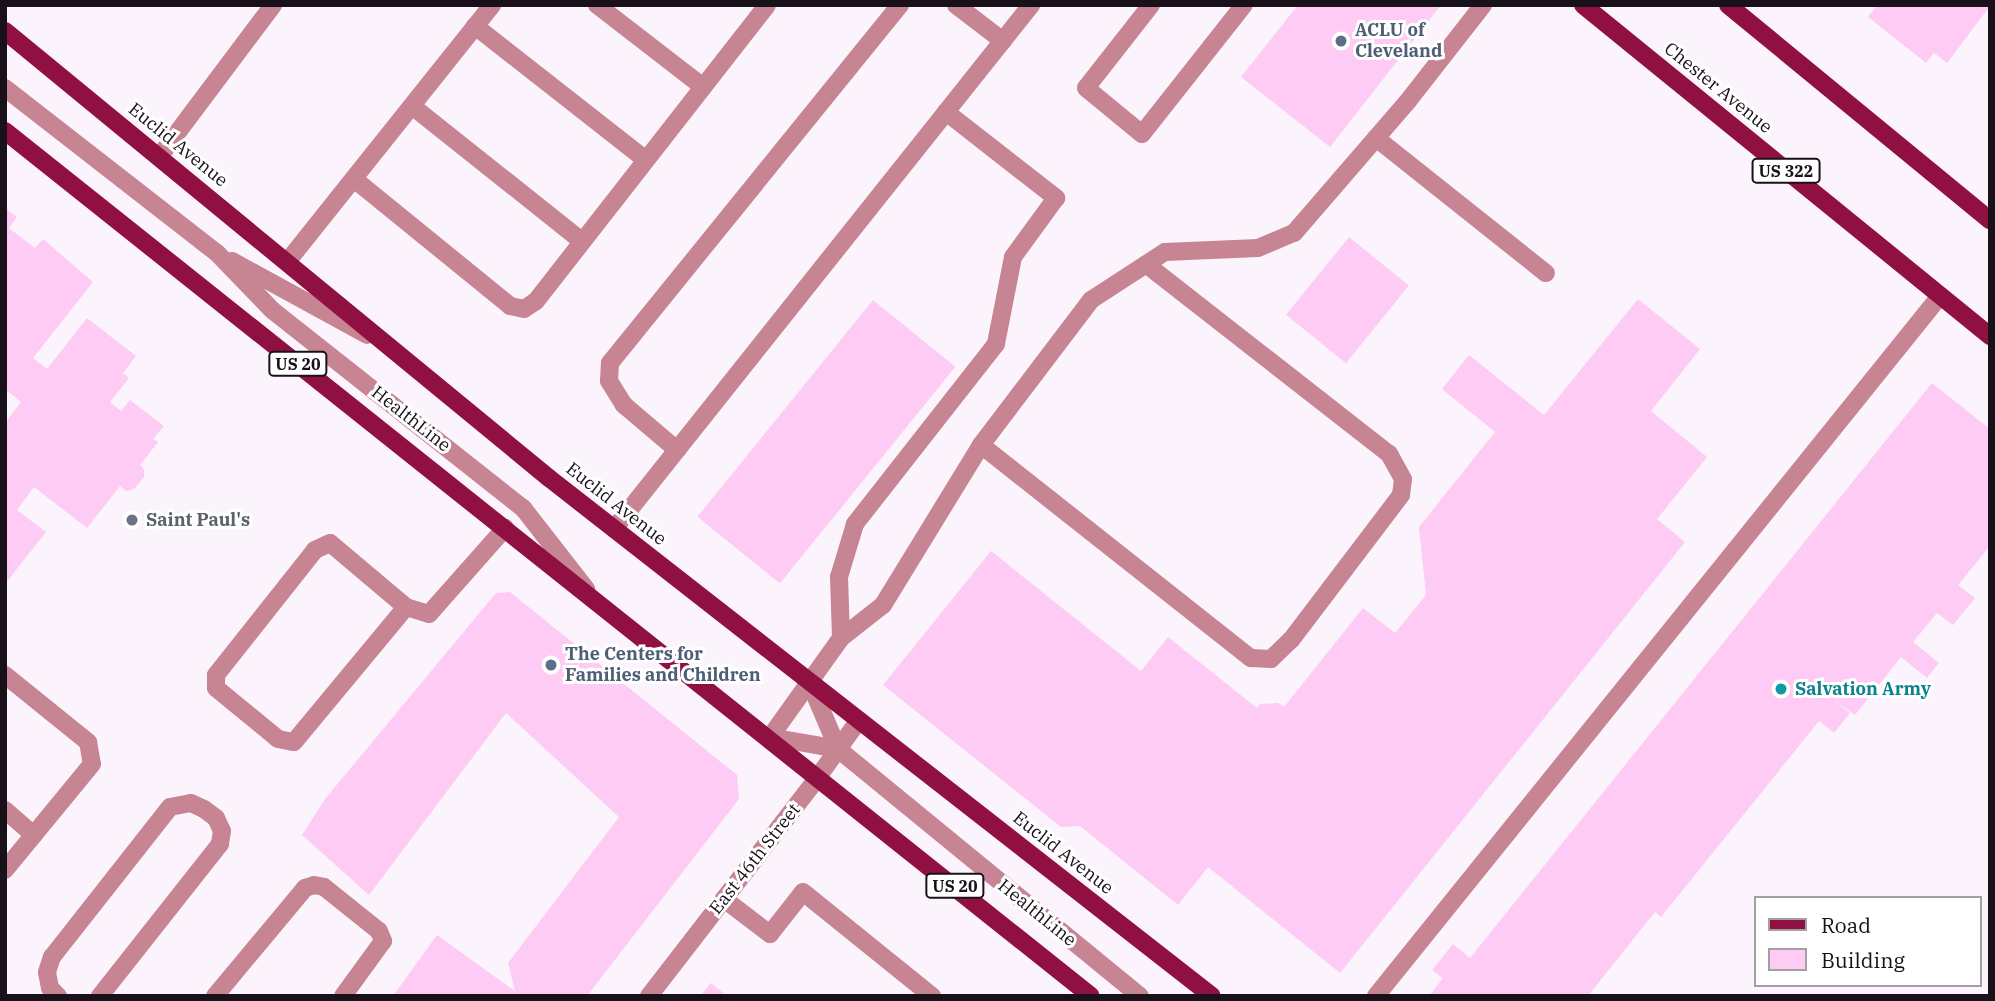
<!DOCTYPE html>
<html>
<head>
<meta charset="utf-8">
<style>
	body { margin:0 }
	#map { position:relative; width:1995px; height:1001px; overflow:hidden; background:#fcf4fd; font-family:"IBM Plex Serif",serif }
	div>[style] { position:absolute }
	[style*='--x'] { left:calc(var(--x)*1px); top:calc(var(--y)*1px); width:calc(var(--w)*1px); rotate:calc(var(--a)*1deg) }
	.building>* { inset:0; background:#fdcbf3; transform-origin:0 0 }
	.service>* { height:18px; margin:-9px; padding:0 9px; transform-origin:9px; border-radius:9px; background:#c78492 }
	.minor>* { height:18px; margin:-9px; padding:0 9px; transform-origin:9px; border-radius:9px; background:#c78492 }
	.primary>* { height:18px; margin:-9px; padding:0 9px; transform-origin:9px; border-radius:9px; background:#901141 }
	.dots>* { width:19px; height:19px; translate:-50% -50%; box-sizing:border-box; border:4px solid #fff; border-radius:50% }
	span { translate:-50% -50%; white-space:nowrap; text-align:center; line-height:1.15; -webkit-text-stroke:6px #fff; paint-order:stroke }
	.shield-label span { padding:2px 5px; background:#fff; border:2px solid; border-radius:5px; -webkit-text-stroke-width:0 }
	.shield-label { font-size:16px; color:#181119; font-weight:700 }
	.service-label { font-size:18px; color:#4e5e75; font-weight:700 }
	.left { translate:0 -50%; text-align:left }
	.street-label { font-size:18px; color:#181119 }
	.worship-label { font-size:18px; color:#5b616d; font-weight:700 }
	.culture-label { font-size:18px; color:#0d838f; font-weight:700 }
	.frame { position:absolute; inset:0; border:7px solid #181119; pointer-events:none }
	.legend { position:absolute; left:1754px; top:896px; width:228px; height:91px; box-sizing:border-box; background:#fff; border:2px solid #a3a0a3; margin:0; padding:9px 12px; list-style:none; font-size:21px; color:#181119 }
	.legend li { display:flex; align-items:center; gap:14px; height:35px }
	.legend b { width:35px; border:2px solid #a3a0a3 }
</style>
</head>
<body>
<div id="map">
	<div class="building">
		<i style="clip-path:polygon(1298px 5px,1441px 5px,1330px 147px,1241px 77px)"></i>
		<i style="clip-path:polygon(1877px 5px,1990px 5px,1990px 6px,1947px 63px,1934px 53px,1926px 63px,1868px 17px)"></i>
		<i style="clip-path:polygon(5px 208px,17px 217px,9px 228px,35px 248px,43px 239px,93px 282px,33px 358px,47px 369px,87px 318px,136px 356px,123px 373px,129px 378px,110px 402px,121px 411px,130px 400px,164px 426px,153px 439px,158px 442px,140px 465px,144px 469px,144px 477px,134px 489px,126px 491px,120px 486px,87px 528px,34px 487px,17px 510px,46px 532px,5px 584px,5px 423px,21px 402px,5px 389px)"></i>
		<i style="left:1349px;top:237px;width:77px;height:100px;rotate:39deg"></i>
		<i style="clip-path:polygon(1638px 299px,1700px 349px,1651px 411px,1707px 457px,1657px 519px,1685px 542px,1340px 973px,1208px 867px,1178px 905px,1080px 826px,1061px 827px,883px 685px,991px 551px,1141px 671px,1168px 637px,1257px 708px,1260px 704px,1278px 703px,1284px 707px,1363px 608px,1395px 633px,1426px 595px,1419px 527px,1495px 432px,1442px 389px,1469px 355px,1544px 415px)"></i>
		<i style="left:873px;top:300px;width:106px;height:279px;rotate:39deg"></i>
		<i style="clip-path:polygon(1932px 383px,1990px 429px,1990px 546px,1958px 585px,1975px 598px,1953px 625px,1937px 613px,1913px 642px,1939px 663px,1927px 678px,1901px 657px,1855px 715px,1835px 701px,1850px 713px,1834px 733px,1819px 721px,1661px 917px,1655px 912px,1588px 996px,1429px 996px,1443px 978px,1432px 970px,1453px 944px,1470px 958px)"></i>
		<i style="clip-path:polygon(510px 592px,737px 775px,739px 799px,587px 996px,393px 996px,437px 935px,515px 991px,508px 963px,619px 817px,506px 713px,369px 895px,302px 835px,325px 799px,496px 593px)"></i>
		<i style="clip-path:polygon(711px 983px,727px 996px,700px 996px)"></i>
	</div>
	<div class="service">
		<i style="--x:597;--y:5;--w:134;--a:37.7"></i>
		<i style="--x:956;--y:5;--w:59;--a:37.5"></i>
		<i style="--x:1151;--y:5;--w:105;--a:128.1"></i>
		<i style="--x:1086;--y:88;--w:72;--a:39.4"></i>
		<i style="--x:1142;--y:134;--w:164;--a:-51.7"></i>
		<i style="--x:475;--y:26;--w:217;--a:38.1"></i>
		<i style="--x:5;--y:88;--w:269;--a:37.9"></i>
		<i style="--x:217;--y:253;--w:79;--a:46"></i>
		<i style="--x:272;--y:310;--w:320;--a:38.3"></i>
		<i style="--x:523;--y:508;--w:103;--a:52.1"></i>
		<i style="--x:412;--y:106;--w:217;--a:38.5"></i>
		<i style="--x:946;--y:112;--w:137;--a:-51.5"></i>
		<i style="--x:1376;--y:138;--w:217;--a:38.5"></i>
		<i style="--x:159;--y:157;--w:190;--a:-53.1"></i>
		<i style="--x:354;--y:179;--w:201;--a:39.1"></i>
		<i style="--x:510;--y:306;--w:14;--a:12"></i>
		<i style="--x:524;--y:309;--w:14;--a:-34"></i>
		<i style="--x:536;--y:301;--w:375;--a:-52"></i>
		<i style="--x:232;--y:261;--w:154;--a:28.7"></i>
		<i style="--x:287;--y:262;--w:329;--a:-51.4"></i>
		<i style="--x:981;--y:445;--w:344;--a:38.3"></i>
		<i style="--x:1251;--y:658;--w:20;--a:3"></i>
		<i style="--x:1271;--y:659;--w:28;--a:-44"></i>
		<i style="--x:1291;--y:640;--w:182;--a:-52.8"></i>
		<i style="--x:1401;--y:495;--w:16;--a:-83"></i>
		<i style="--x:1403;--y:479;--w:29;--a:-119"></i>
		<i style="--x:1389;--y:454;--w:308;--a:-142"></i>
		<i style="--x:677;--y:450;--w:70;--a:-139.7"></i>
		<i style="--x:624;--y:405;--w:28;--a:-122"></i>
		<i style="--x:609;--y:381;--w:18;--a:-87"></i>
		<i style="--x:610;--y:363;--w:461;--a:-51"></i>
		<i style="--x:614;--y:529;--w:533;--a:-51.47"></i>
		<i style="--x:946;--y:112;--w:140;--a:38"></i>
		<i style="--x:1056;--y:198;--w:73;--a:126.1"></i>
		<i style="--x:1013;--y:257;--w:89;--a:101.1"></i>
		<i style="--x:996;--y:344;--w:229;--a:128.1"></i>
		<i style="--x:855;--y:524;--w:55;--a:106.8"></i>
		<i style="--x:839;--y:577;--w:61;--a:88.1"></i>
		<i style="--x:841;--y:638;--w:122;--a:125.6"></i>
		<i style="--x:770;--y:737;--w:69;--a:10"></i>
		<i style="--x:406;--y:607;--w:99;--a:-139.9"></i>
		<i style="--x:330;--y:543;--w:17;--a:155"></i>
		<i style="--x:315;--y:550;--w:159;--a:128.4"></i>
		<i style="--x:216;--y:675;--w:13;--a:90"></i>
		<i style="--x:216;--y:688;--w:80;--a:39.4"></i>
		<i style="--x:278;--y:739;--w:16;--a:11"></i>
		<i style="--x:294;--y:742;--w:175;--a:-50.3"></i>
		<i style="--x:406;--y:607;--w:24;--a:17"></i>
		<i style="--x:429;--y:614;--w:115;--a:-48.5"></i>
		<i style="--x:841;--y:638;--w:53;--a:-38.2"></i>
		<i style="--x:883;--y:605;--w:188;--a:-58.5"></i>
		<i style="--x:981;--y:445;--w:182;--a:-52.8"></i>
		<i style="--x:1091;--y:300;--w:88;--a:-33"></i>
		<i style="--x:1165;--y:252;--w:93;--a:-2.5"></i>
		<i style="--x:1258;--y:248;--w:39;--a:-23"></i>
		<i style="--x:1294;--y:233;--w:174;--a:-49.2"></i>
		<i style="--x:1408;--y:101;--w:122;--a:-52"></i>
		<i style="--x:5;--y:675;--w:107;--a:38.9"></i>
		<i style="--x:88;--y:742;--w:22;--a:80"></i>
		<i style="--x:92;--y:764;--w:137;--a:129.4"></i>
		<i style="--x:809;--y:681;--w:74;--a:66.9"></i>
		<i style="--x:838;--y:749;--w:390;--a:39.3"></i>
		<i style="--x:5;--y:810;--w:38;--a:41"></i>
		<i style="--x:724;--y:899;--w:58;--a:37.3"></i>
		<i style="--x:770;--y:934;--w:53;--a:-51.8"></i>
		<i style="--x:803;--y:892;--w:166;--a:38.9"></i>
		<i style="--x:58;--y:996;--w:11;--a:-135"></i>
		<i style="--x:50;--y:988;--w:16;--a:-101"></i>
		<i style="--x:47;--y:972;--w:16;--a:-72"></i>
		<i style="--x:52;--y:957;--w:191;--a:-51.8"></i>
		<i style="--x:170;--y:807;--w:21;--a:-11"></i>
		<i style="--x:191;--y:803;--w:14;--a:25"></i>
		<i style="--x:204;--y:809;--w:15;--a:37"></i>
		<i style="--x:216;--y:818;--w:14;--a:65"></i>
		<i style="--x:222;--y:831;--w:13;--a:99"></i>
		<i style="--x:220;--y:844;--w:194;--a:128.3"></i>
		<i style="--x:215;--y:996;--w:141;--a:-50.2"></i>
		<i style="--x:305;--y:888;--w:9;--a:-18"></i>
		<i style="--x:314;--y:885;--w:10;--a:11"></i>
		<i style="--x:324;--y:887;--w:70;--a:38.7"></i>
		<i style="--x:379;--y:931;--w:11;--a:68"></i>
		<i style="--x:383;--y:941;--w:68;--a:126"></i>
		<i style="--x:1376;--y:996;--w:899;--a:-51.14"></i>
	</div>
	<div class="minor">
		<i style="--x:649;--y:996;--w:277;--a:-52.3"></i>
		<i style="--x:818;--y:777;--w:70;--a:-54.3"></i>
	</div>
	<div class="primary">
		<i style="--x:1583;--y:5;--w:525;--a:39.12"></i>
		<i style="--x:1728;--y:5;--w:339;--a:39.4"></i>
		<i style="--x:5;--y:31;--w:704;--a:39.41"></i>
		<i style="--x:549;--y:478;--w:841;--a:38"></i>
		<i style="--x:5;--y:131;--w:1388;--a:38.54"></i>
	</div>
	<div class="dots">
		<i style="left:1341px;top:41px;background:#5c6f8a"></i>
		<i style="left:132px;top:520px;background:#6b7280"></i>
		<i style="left:551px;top:665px;background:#5c6f8a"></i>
		<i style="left:1781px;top:689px;background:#0f9aa8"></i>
	</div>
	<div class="shield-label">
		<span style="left:1786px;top:171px">US 322</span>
		<span style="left:298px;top:364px">US 20</span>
		<span style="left:955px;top:886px">US 20</span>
	</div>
	<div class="service-label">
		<span class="left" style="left:1355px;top:41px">ACLU of<br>Cleveland</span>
		<span class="left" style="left:565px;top:665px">The Centers for<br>Families and Children</span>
	</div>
	<div class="street-label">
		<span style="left:1718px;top:88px;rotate:39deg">Chester Avenue</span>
		<span style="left:178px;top:145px;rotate:39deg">Euclid Avenue</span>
		<span style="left:411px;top:419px;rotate:38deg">HealthLine</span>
		<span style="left:616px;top:504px;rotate:38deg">Euclid Avenue</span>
		<span style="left:1063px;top:853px;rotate:38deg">Euclid Avenue</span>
		<span style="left:755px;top:859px;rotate:-52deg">East 46th Street</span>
		<span style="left:1037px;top:913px;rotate:39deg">HealthLine</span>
	</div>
	<div class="worship-label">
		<span class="left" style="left:146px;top:520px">Saint Paul's</span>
	</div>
	<div class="culture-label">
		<span class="left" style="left:1795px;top:689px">Salvation Army</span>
	</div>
	<div class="frame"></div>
	<ul class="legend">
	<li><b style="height:9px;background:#901141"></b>Road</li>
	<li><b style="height:19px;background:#fdcbf3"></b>Building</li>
	</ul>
</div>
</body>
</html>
